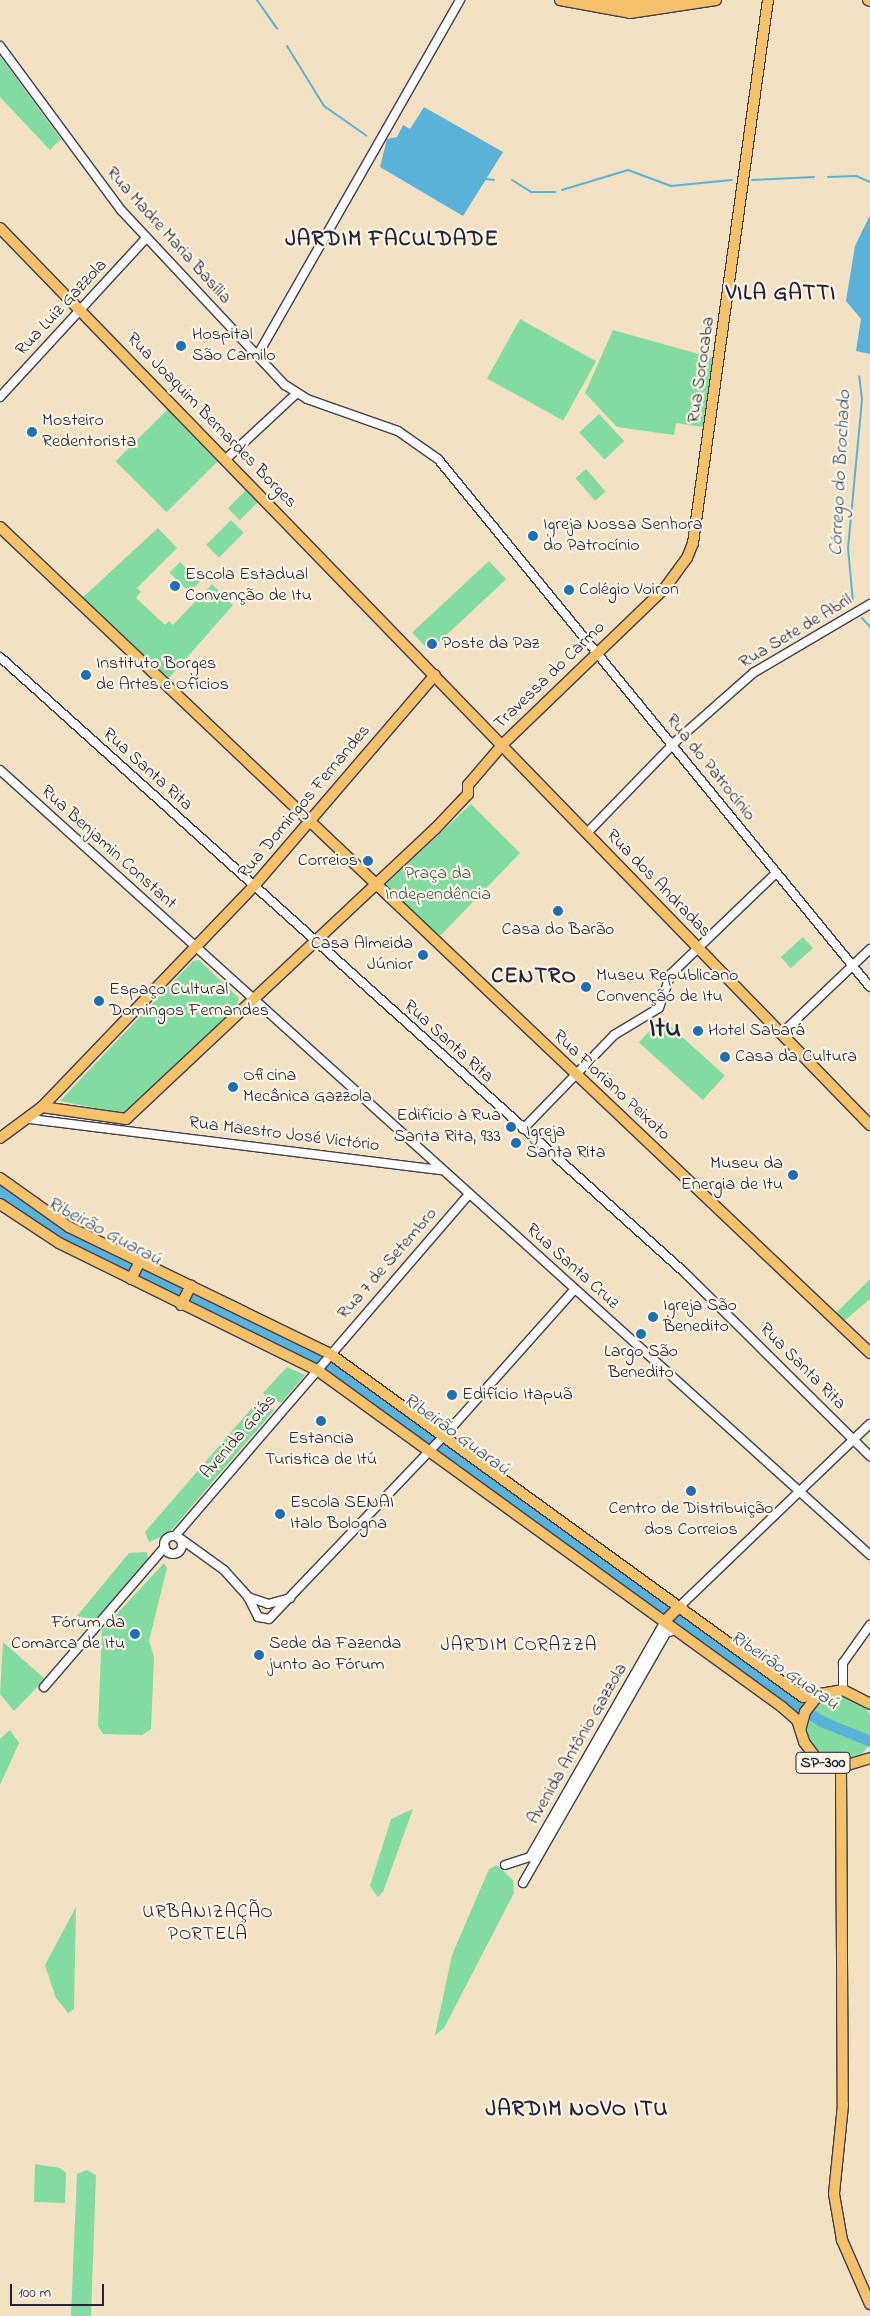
<!DOCTYPE html>
<html>
<head>
<meta charset="utf-8">
<style>
	body { margin:0 }
	#map { position:relative; width:870px; height:2316px; overflow:hidden; background:#f2e1c2; font-family:"Indie Flower",sans-serif }
	div>[style] { position:absolute }
	[style*='--x'] { left:calc(var(--x)*1px); top:calc(var(--y)*1px); width:calc(var(--w)*1px); rotate:calc(var(--a)*1deg) }
	.green>* { inset:0; background:#82dca2; transform-origin:0 0 }
	.round { border-radius:50% }
	.water>* { inset:0; background:#5bb2d8 }
	.stream>* { height:2px; margin:-1px; padding:0 1px; transform-origin:1px; border-radius:1px; background:#5bb2d8 }
	.river>* { height:11px; margin:-5.5px; padding:0 5.5px; transform-origin:5.5px; border-radius:5.5px; background:#5bb2d8 }
	.roads { filter:drop-shadow(1px 0 #413f4f) drop-shadow(-1px 0 #413f4f) drop-shadow(0 1px #413f4f) drop-shadow(0 -1px #413f4f) }
	.minor>* { height:8px; margin:-4px; padding:0 4px; transform-origin:4px; border-radius:4px; background:#fff }
	.minor>.ring { margin:-4px; padding:0; box-sizing:content-box; background:none; border:8px solid #fff; border-radius:50% }
	.major>* { height:10px; margin:-5px; padding:0 5px; transform-origin:5px; border-radius:5px; background:#f5c16b }
	.dots>* { width:14px; height:14px; translate:-50% -50%; box-sizing:border-box; border:2px solid #fcf5e5; border-radius:50% }
	span { translate:-50% -50%; white-space:nowrap; text-align:center; line-height:1.15; -webkit-text-stroke:4.5px #fcf5e5; paint-order:stroke }
	.shield-label span { padding:1px 4px; background:#fcf5e5; border:1px solid; border-radius:4px; -webkit-text-stroke-width:0 }
	.shield-label { font-size:16px; color:#22223b; font-weight:700 }
	.street-label { font-size:18px; color:#22223b }
	.poi-label { font-size:18px; color:#22223b }
	.left { translate:0 -50%; text-align:left }
	.right { translate:-100% -50%; text-align:right }
	.park-label { font-size:18px; color:#3f5a5a }
	.water-label { font-size:19px; color:#365472; font-style:italic }
	.neighbourhood-label { font-size:19px; color:#22223b; letter-spacing:1px }
	.district-label { font-size:22px; color:#22223b; font-weight:700; letter-spacing:1px }
	.town-label { font-size:28px; color:#22223b; font-weight:700 }
	.scale { position:absolute; left:10px; top:2284px; width:94px; height:22px; box-sizing:border-box; border:2px solid #22223b; border-top:0; padding-left:6px; font-size:15px; line-height:18px; white-space:nowrap; color:#22223b; -webkit-text-stroke:4px #fcf5e5; paint-order:stroke }
</style>
</head>
<body>
<div id="map">
	<div class="green">
		<i style="clip-path:polygon(0 56px,61px 139px,50px 150px,0 97px)"></i>
		<i style="left:520px;top:319px;width:87px;height:68px;rotate:29deg"></i>
		<i style="clip-path:polygon(613px 330px,713px 358px,703px 427px,676px 423px,674px 435px,617px 427px,585px 393px)"></i>
		<i style="left:168px;top:409px;width:72px;height:74px;rotate:45deg"></i>
		<i style="left:599px;top:414px;width:37px;height:27px;rotate:47deg"></i>
		<i style="left:586px;top:469px;width:30px;height:14px;rotate:49deg"></i>
		<i style="left:249px;top:487px;width:17px;height:30px;rotate:45deg"></i>
		<i style="left:231px;top:520px;width:18px;height:35px;rotate:45deg"></i>
		<i style="clip-path:polygon(158px 528px,177px 548px,137px 588px,141px 592px,136px 598px,165px 625px,169px 621px,173px 625px,212px 584px,233px 605px,167px 680px,82px 598px)"></i>
		<i style="left:489px;top:561px;width:25px;height:105px;rotate:47deg"></i>
		<i style="left:180px;top:562px;width:28px;height:15px;rotate:44deg"></i>
		<i style="clip-path:polygon(471px 804px,520px 853px,441px 935px,435px 935px,384px 886px)"></i>
		<i style="left:803px;top:937px;width:15px;height:30px;rotate:48deg"></i>
		<i style="clip-path:polygon(199px 960px,239px 998px,236px 1009px,125px 1114px,60px 1101px,193px 961px)"></i>
		<i style="left:661px;top:1018px;width:86px;height:33px;rotate:42deg"></i>
		<i style="clip-path:polygon(870px 1279px,870px 1299px,844px 1321px,837px 1312px)"></i>
		<i style="clip-path:polygon(287px 1367px,305px 1375px,281px 1403px,263px 1393px)"></i>
		<i style="clip-path:polygon(257px 1402px,274px 1410px,168px 1534px,149px 1542px,145px 1532px)"></i>
		<i style="clip-path:polygon(147px 1552px,148px 1560px,97px 1621px,77px 1616px,129px 1553px)"></i>
		<i style="clip-path:polygon(164px 1563px,167px 1568px,149px 1641px,154px 1657px,151px 1729px,142px 1735px,103px 1734px,98px 1726px,102px 1630px)"></i>
		<i style="clip-path:polygon(3px 1642px,45px 1679px,14px 1711px,0 1694px)"></i>
		<i class="round" style="left:807px;top:1696px;width:66px;height:66px"></i>
		<i style="clip-path:polygon(10px 1730px,19px 1743px,0 1785px,0 1739px)"></i>
		<i style="clip-path:polygon(413px 1809px,383px 1892px,378px 1897px,370px 1886px,391px 1819px)"></i>
		<i style="clip-path:polygon(497px 1865px,513px 1880px,514px 1893px,444px 2028px,435px 2035px,452px 1955px,489px 1869px)"></i>
		<i style="clip-path:polygon(76px 1907px,74px 2009px,68px 2013px,56px 1998px,45px 1965px)"></i>
		<i style="clip-path:polygon(35px 2164px,60px 2168px,66px 2173px,65px 2203px,34px 2202px)"></i>
		<i style="clip-path:polygon(87px 2170px,96px 2175px,91px 2316px,71px 2316px,77px 2174px)"></i>
	</div>
	<div class="water">
		<i style="clip-path:polygon(424px 107px,503px 152px,463px 216px,380px 167px,387px 139px,397px 137px,403px 125px,410px 129px)"></i>
		<i style="clip-path:polygon(870px 215px,870px 354px,856px 351px,861px 319px,846px 301px,855px 246px)"></i>
	</div>
	<div class="stream">
		<i style="--x:257;--y:0;--w:35;--a:55"></i>
		<i style="--x:287;--y:46;--w:70;--a:58.3"></i>
		<i style="--x:324;--y:106;--w:52;--a:34.9"></i>
		<i style="--x:828;--y:177;--w:28;--a:-2"></i>
		<i style="--x:856;--y:176;--w:15;--a:23"></i>
		<i style="--x:486;--y:179;--w:8;--a:7"></i>
		<i style="--x:512;--y:180;--w:22;--a:32"></i>
		<i style="--x:531;--y:192;--w:24;--a:0"></i>
		<i style="--x:752;--y:180;--w:62;--a:-2.8"></i>
		<i style="--x:562;--y:190;--w:69;--a:-16.9"></i>
		<i style="--x:628;--y:170;--w:46;--a:20.4"></i>
		<i style="--x:671;--y:186;--w:61;--a:-5.6"></i>
		<i style="--x:853;--y:602;--w:54;--a:-95.3"></i>
		<i style="--x:848;--y:548;--w:150;--a:-84.6"></i>
		<i style="--x:862;--y:399;--w:23;--a:-97"></i>
		<i style="--x:862;--y:618;--w:12;--a:48"></i>
	</div>
	<div class="river">
		<i style="--x:0;--y:1191;--w:71;--a:35.3"></i>
		<i style="--x:58;--y:1232;--w:303;--a:26.2"></i>
		<i style="--x:330;--y:1366;--w:580;--a:36.02"></i>
		<i style="--x:799;--y:1707;--w:26;--a:32"></i>
		<i style="--x:821;--y:1721;--w:53;--a:22.2"></i>
	</div>
	<div class="roads">
		<div class="minor">
			<i style="--x:0;--y:46;--w:204;--a:53.6"></i>
			<i style="--x:121;--y:210;--w:240;--a:46.9"></i>
			<i style="--x:285;--y:385;--w:26;--a:32"></i>
			<i style="--x:307;--y:399;--w:96;--a:19.4"></i>
			<i style="--x:398;--y:431;--w:49;--a:35"></i>
			<i style="--x:438;--y:459;--w:682;--a:50.71"></i>
			<i style="--x:257;--y:356;--w:410;--a:-60.3"></i>
			<i style="--x:0;--y:397;--w:216;--a:-47.4"></i>
			<i style="--x:226;--y:459;--w:96;--a:-42.9"></i>
			<i style="--x:0;--y:657;--w:920;--a:41.96"></i>
			<i style="--x:684;--y:1272;--w:262;--a:44.7"></i>
			<i style="--x:0;--y:770;--w:1172;--a:42.06"></i>
			<i style="--x:587;--y:833;--w:128;--a:-45.9"></i>
			<i style="--x:676;--y:741;--w:103;--a:-41.4"></i>
			<i style="--x:753;--y:673;--w:136;--a:-30.5"></i>
			<i style="--x:781;--y:1034;--w:123;--a:-43.7"></i>
			<i style="--x:30;--y:1119;--w:415;--a:7.1"></i>
			<i style="--x:523;--y:1129;--w:131;--a:-45.9"></i>
			<i style="--x:614;--y:1035;--w:52;--a:-31"></i>
			<i style="--x:659;--y:1008;--w:36;--a:-71"></i>
			<i style="--x:671;--y:974;--w:146;--a:-43.9"></i>
			<i class="ring" style="left:164px;top:1536px;width:10px;height:10px"></i>
			<i style="--x:175;--y:1536;--w:451;--a:-49.3"></i>
			<i style="--x:181;--y:1539;--w:53;--a:35.8"></i>
			<i style="--x:224;--y:1570;--w:36;--a:48"></i>
			<i style="--x:248;--y:1597;--w:22;--a:63"></i>
			<i style="--x:258;--y:1617;--w:11;--a:10"></i>
			<i style="--x:269;--y:1619;--w:253;--a:-46.3"></i>
			<i style="--x:444;--y:1436;--w:195;--a:-48.3"></i>
			<i style="--x:248;--y:1597;--w:21;--a:19"></i>
			<i style="--x:268;--y:1604;--w:23;--a:-15"></i>
			<i style="--x:680;--y:1606;--w:263;--a:-43.8"></i>
			<i style="--x:44;--y:1687;--w:185;--a:-49.2"></i>
			<i style="--x:843;--y:1690;--w:27;--a:-90"></i>
			<i style="--x:843;--y:1663;--w:47;--a:-54.6"></i>
			<i style="--x:505;--y:1865;--w:26;--a:-18"></i>
			<i style="--x:530;--y:1857;--w:272;--a:-60.2"></i>
			<i style="--x:523;--y:1883;--w:288;--a:-60.2"></i>
			<i style="--x:666;--y:1633;--w:10;--a:-17"></i>
		</div>
		<div class="major">
			<i style="--x:560;--y:0;--w:71;--a:10.5"></i>
			<i style="--x:630;--y:13;--w:87;--a:-8.6"></i>
			<i style="--x:593;--y:0;--w:42;--a:6.8"></i>
			<i style="--x:635;--y:5;--w:42;--a:-6.8"></i>
			<i style="--x:868;--y:0;--w:2;--a:27"></i>
			<i style="--x:0;--y:228;--w:1250;--a:45.88"></i>
			<i style="--x:0;--y:527;--w:1200;--a:43.51"></i>
			<i style="--x:42;--y:1107;--w:85;--a:8.1"></i>
			<i style="--x:126;--y:1119;--w:424;--a:-43.2"></i>
			<i style="--x:435;--y:829;--w:48;--a:-46.7"></i>
			<i style="--x:468;--y:794;--w:9;--a:-90"></i>
			<i style="--x:468;--y:785;--w:54;--a:-49.5"></i>
			<i style="--x:503;--y:744;--w:225;--a:-43.9"></i>
			<i style="--x:665;--y:588;--w:37;--a:-54"></i>
			<i style="--x:687;--y:558;--w:16;--a:-68"></i>
			<i style="--x:693;--y:543;--w:548;--a:-82.14"></i>
			<i style="--x:0;--y:1138;--w:52;--a:-36.4"></i>
			<i style="--x:42;--y:1107;--w:306;--a:-46.2"></i>
			<i style="--x:254;--y:886;--w:278;--a:-49.4"></i>
			<i style="--x:0;--y:1178;--w:85;--a:35.4"></i>
			<i style="--x:69;--y:1227;--w:290;--a:25.9"></i>
			<i style="--x:330;--y:1354;--w:584;--a:35.95"></i>
			<i style="--x:803;--y:1697;--w:41;--a:-9.9"></i>
			<i style="--x:843;--y:1690;--w:30;--a:27"></i>
			<i style="--x:0;--y:1204;--w:71;--a:33.5"></i>
			<i style="--x:59;--y:1243;--w:288;--a:26.2"></i>
			<i style="--x:317;--y:1370;--w:574;--a:35.93"></i>
			<i style="--x:782;--y:1707;--w:20;--a:41"></i>
			<i style="--x:797;--y:1720;--w:23;--a:72"></i>
			<i style="--x:804;--y:1742;--w:21;--a:53"></i>
			<i style="--x:817;--y:1759;--w:25;--a:18"></i>
			<i style="--x:841;--y:1767;--w:30;--a:-17"></i>
			<i style="--x:131;--y:1279;--w:20;--a:-63"></i>
			<i style="--x:181;--y:1305;--w:22;--a:-63"></i>
			<i style="--x:665;--y:1621;--w:21;--a:-45"></i>
			<i style="--x:801;--y:1727;--w:16;--a:-75"></i>
			<i style="--x:805;--y:1712;--w:18;--a:-52"></i>
			<i style="--x:841;--y:1767;--w:338;--a:89.7"></i>
			<i style="--x:843;--y:2105;--w:89;--a:95.8"></i>
			<i style="--x:834;--y:2194;--w:47;--a:80.1"></i>
			<i style="--x:842;--y:2240;--w:70;--a:66.4"></i>
		</div>
	</div>
	<div class="dots">
		<i style="left:181px;top:346px;background:#1f6fb2"></i>
		<i style="left:32px;top:432px;background:#1f6fb2"></i>
		<i style="left:533px;top:536px;background:#1f6fb2"></i>
		<i style="left:175px;top:586px;background:#1f6fb2"></i>
		<i style="left:569px;top:590px;background:#1f6fb2"></i>
		<i style="left:432px;top:644px;background:#1f6fb2"></i>
		<i style="left:86px;top:675px;background:#1f6fb2"></i>
		<i style="left:368px;top:861px;background:#1f6fb2"></i>
		<i style="left:558px;top:911px;background:#1f6fb2"></i>
		<i style="left:423px;top:955px;background:#1f6fb2"></i>
		<i style="left:586px;top:987px;background:#1f6fb2"></i>
		<i style="left:99px;top:1001px;background:#1f6fb2"></i>
		<i style="left:698px;top:1031px;background:#1f6fb2"></i>
		<i style="left:725px;top:1057px;background:#1f6fb2"></i>
		<i style="left:233px;top:1087px;background:#1f6fb2"></i>
		<i style="left:511px;top:1127px;background:#1f6fb2"></i>
		<i style="left:516px;top:1143px;background:#1f6fb2"></i>
		<i style="left:793px;top:1175px;background:#1f6fb2"></i>
		<i style="left:653px;top:1317px;background:#1f6fb2"></i>
		<i style="left:641px;top:1334px;background:#1f6fb2"></i>
		<i style="left:452px;top:1395px;background:#1f6fb2"></i>
		<i style="left:321px;top:1421px;background:#1f6fb2"></i>
		<i style="left:691px;top:1491px;background:#1f6fb2"></i>
		<i style="left:280px;top:1514px;background:#1f6fb2"></i>
		<i style="left:135px;top:1634px;background:#1f6fb2"></i>
		<i style="left:259px;top:1655px;background:#1f6fb2"></i>
	</div>
	<div class="shield-label">
		<span style="left:823px;top:1763px">SP-300</span>
	</div>
	<div class="street-label">
		<span style="left:168px;top:236px;rotate:48deg">Rua Madre Maria Basília</span>
		<span style="left:62px;top:308px;rotate:-47deg">Rua Luiz Gazzola</span>
		<span style="left:702px;top:370px;rotate:-82deg">Rua Sorocaba</span>
		<span style="left:211px;top:421px;rotate:46deg">Rua Joaquim Bernardes Borges</span>
		<span style="left:796px;top:632px;rotate:-31deg">Rua Sete de Abril</span>
		<span style="left:550px;top:676px;rotate:-44deg">Travessa do Carmo</span>
		<span style="left:710px;top:768px;rotate:51deg">Rua do Patrocínio</span>
		<span style="left:147px;top:770px;rotate:42deg">Rua Santa Rita</span>
		<span style="left:305px;top:802px;rotate:-50deg">Rua Domingos Fernandes</span>
		<span style="left:108px;top:848px;rotate:42deg">Rua Benjamin Constant</span>
		<span style="left:658px;top:884px;rotate:46deg">Rua dos Andradas</span>
		<span style="left:448px;top:1042px;rotate:42deg">Rua Santa Rita</span>
		<span style="left:611px;top:1086px;rotate:43deg">Rua Floriano Peixoto</span>
		<span style="left:284px;top:1135px;rotate:7deg">Rua Maestro José Victório</span>
		<span style="left:388px;top:1264px;rotate:-49deg">Rua 7 de Setembro</span>
		<span style="left:572px;top:1267px;rotate:42deg">Rua Santa Cruz</span>
		<span style="left:802px;top:1367px;rotate:45deg">Rua Santa Rita</span>
		<span style="left:239px;top:1437px;rotate:-49deg">Avenida Goiás</span>
		<span style="left:578px;top:1744px;rotate:-60deg">Avenida Antônio Gazzola</span>
	</div>
	<div class="poi-label">
		<span class="left" style="left:192px;top:346px">Hospital<br>São Camilo</span>
		<span class="left" style="left:42px;top:432px">Mosteiro<br>Redentorista</span>
		<span class="left" style="left:543px;top:536px">Igreja Nossa Senhora<br>do Patrocínio</span>
		<span class="left" style="left:185px;top:586px">Escola Estadual<br>Convenção de Itu</span>
		<span class="left" style="left:579px;top:590px">Colégio Voiron</span>
		<span class="left" style="left:442px;top:644px">Poste da Paz</span>
		<span class="left" style="left:96px;top:675px">Instituto Borges<br>de Artes e Ofícios</span>
		<span class="right" style="left:358px;top:861px">Correios</span>
		<span style="left:558px;top:930px">Casa do Barão</span>
		<span class="right" style="left:413px;top:955px">Casa Almeida<br>Júnior</span>
		<span class="left" style="left:596px;top:987px">Museu Republicano<br>Convenção de Itu</span>
		<span class="left" style="left:109px;top:1001px">Espaço Cultural<br>Domingos Fernandes</span>
		<span class="left" style="left:708px;top:1031px">Hotel Sabará</span>
		<span class="left" style="left:735px;top:1057px">Casa da Cultura</span>
		<span class="left" style="left:243px;top:1087px">Oficina<br>Mecânica Gazzola</span>
		<span class="right" style="left:501px;top:1127px">Edifício à Rua<br>Santa Rita, 933</span>
		<span class="left" style="left:526px;top:1143px">Igreja<br>Santa Rita</span>
		<span class="right" style="left:783px;top:1175px">Museu da<br>Energia de Itu</span>
		<span class="left" style="left:663px;top:1317px">Igreja São<br>Benedito</span>
		<span style="left:641px;top:1363px">Largo São<br>Benedito</span>
		<span class="left" style="left:462px;top:1395px">Edifício Itapuã</span>
		<span style="left:321px;top:1450px">Estancia<br>Turistica de Itú</span>
		<span class="left" style="left:290px;top:1514px">Escola SENAI<br>Italo Bologna</span>
		<span style="left:691px;top:1520px">Centro de Distribuição<br>dos Correios</span>
		<span class="right" style="left:125px;top:1634px">Fórum da<br>Comarca de Itu</span>
		<span class="left" style="left:269px;top:1655px">Sede da Fazenda<br>junto ao Fórum</span>
	</div>
	<div class="park-label">
		<span style="left:438px;top:885px">Praça da<br>Independência</span>
	</div>
	<div class="water-label">
		<span style="left:841px;top:473px;rotate:-87deg">Córrego do Brochado</span>
		<span style="left:104px;top:1232px;rotate:28deg">Ribeirão Guaraú</span>
		<span style="left:456px;top:1435px;rotate:36deg">Ribeirão Guaraú</span>
		<span style="left:784px;top:1671px;rotate:34deg">Ribeirão Guaraú</span>
	</div>
	<div class="neighbourhood-label">
		<span style="left:519px;top:1646px">JARDIM CORAZZA</span>
		<span style="left:208px;top:1924px">URBANIZAÇÃO<br>PORTELA</span>
	</div>
	<div class="district-label">
		<span style="left:392px;top:241px">JARDIM FACULDADE</span>
		<span style="left:781px;top:295px">VILA GATTI</span>
		<span style="left:534px;top:978px">CENTRO</span>
		<span style="left:577px;top:2111px">JARDIM NOVO ITU</span>
	</div>
	<div class="town-label">
		<span style="left:665px;top:1030px">Itu</span>
	</div>
	<div class="scale">100 m</div>
</div>
</body>
</html>
